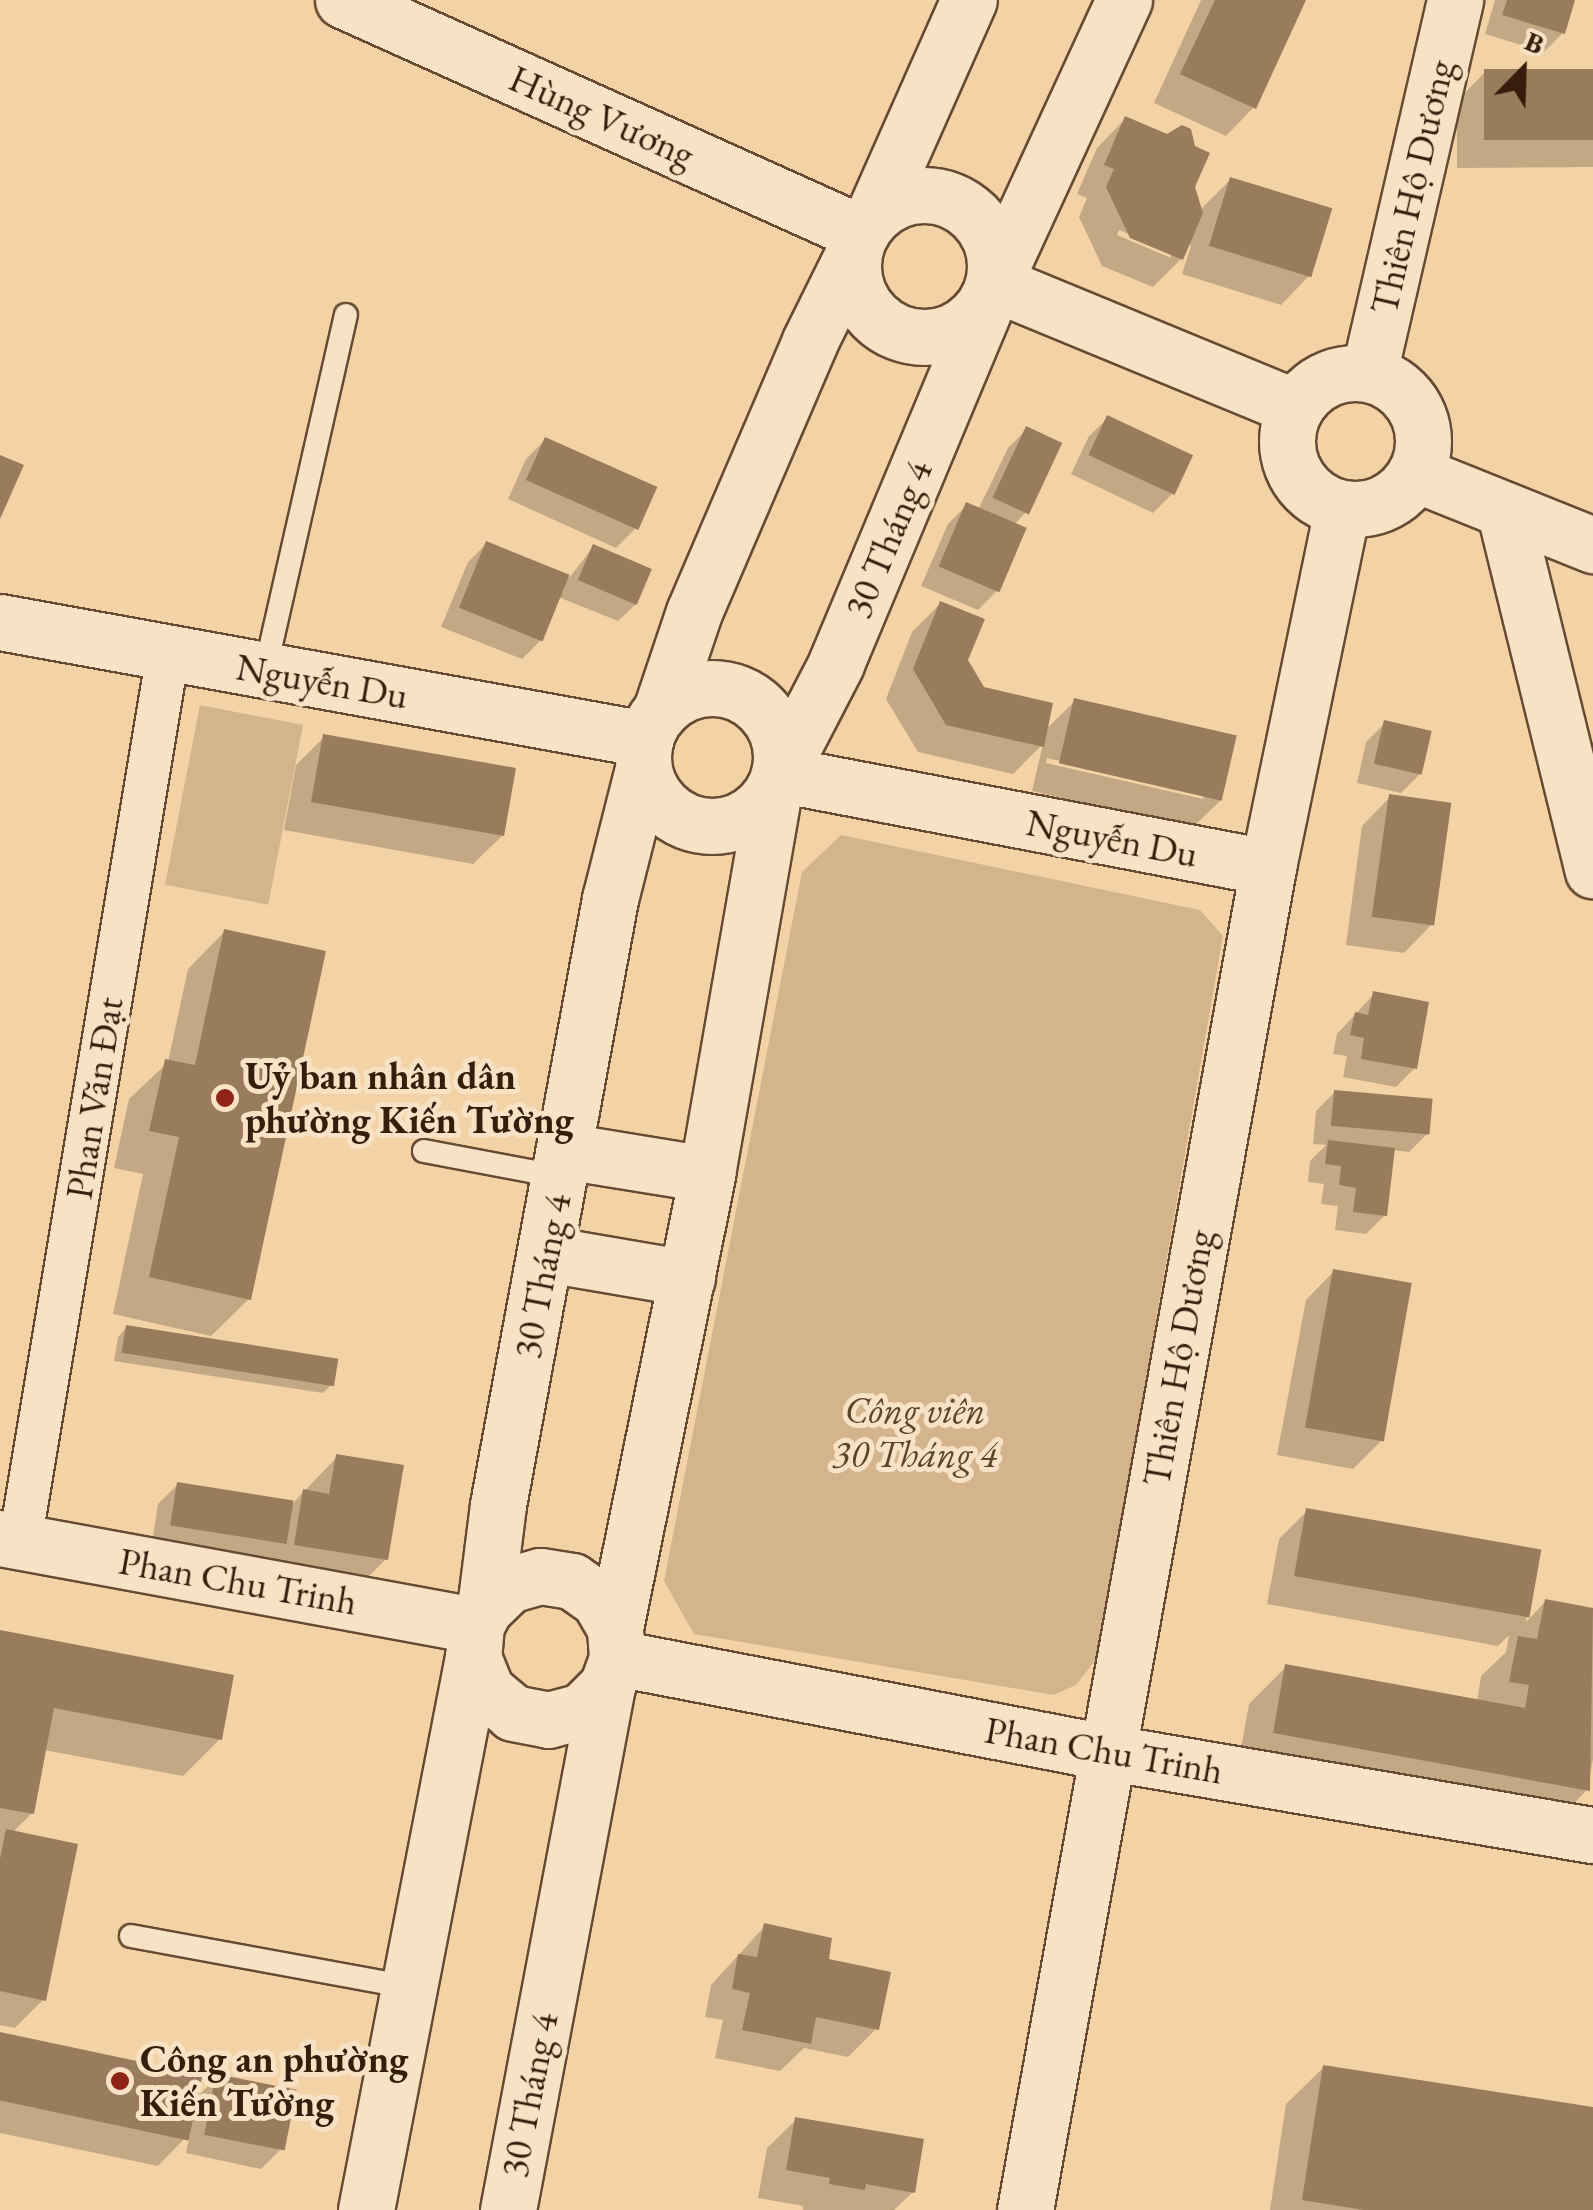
<!DOCTYPE html>
<html>
<head>
<meta charset="utf-8">
<style>
	body { margin:0 }
	#map { position:relative; width:1593px; height:2210px; overflow:hidden; background:#f3d3a6; font-family:"EB Garamond",serif }
	div>[style] { position:absolute }
	[style*='--x'] { left:calc(var(--x)*1px); top:calc(var(--y)*1px); width:calc(var(--w)*1px); rotate:calc(var(--a)*1deg) }
	.green>* { inset:0; background:#d3b48c; transform-origin:0 0 }
	.shadow>* { inset:0; background:#0003 }
	.building>* { inset:0; background:#997c5c; transform-origin:0 0 }
	.roads { filter:drop-shadow(2px 0 #664a32) drop-shadow(-2px 0 #664a32) drop-shadow(0 2px #664a32) drop-shadow(0 -2px #664a32) }
	.service>* { height:22px; margin:-11px; padding:0 11px; transform-origin:11px; border-radius:11px; background:#f7e2c5 }
	.minor>* { height:42px; margin:-21px; padding:0 21px; transform-origin:21px; border-radius:21px; background:#f7e2c5 }
	.tertiary>* { height:55px; margin:-27.5px; padding:0 27.5px; transform-origin:27.5px; border-radius:27.5px; background:#f7e2c5 }
	.tertiary>.ring { margin:-27.5px; padding:0; box-sizing:content-box; background:none; border:55px solid #f7e2c5; border-radius:50% }
	.dots>* { width:28px; height:28px; translate:-50% -50%; box-sizing:border-box; border:5px solid #f7e2c5; border-radius:50% }
	span { translate:-50% -50%; white-space:nowrap; text-align:center; line-height:1.15; -webkit-text-stroke:10px #f7e2c5; paint-order:stroke }
	.street-label { font-size:38px; color:#371d0b }
	.poi-label { font-size:38px; color:#371d0b; font-weight:700 }
	.left { translate:0 -50%; text-align:left }
	.park-label { font-size:38px; color:#5e432b; font-style:italic }
	.north { position:absolute; left:1473px; top:20px; width:100px; height:100px; -webkit-text-stroke:8px #f7e2c5; paint-order:stroke; rotate:23deg; font-size:28px; font-weight:700; line-height:40px; text-align:center; color:#371d0b }
	.north::after { content:''; display:block; margin:auto; width:35px; height:45px; background:#371d0b; clip-path:polygon(50% 0,100% 100%,50% 72%,0 100%) }
</style>
</head>
<body>
<div id="map">
	<div class="green">
		<i style="left:200px;top:705px;width:105px;height:183px;rotate:11deg"></i>
		<i style="clip-path:polygon(841px 835px,1200px 910px,1223px 936px,1097px 1658px,1076px 1685px,1054px 1695px,694px 1634px,664px 1581px,802px 872px)"></i>
	</div>
	<div class="shadow">
		<i style="clip-path:polygon(1201px 0,1303px 0,1254px 107px,1226px 136px,1154px 103px)"></i>
		<i style="clip-path:polygon(1495px 0,1573px 0,1563px 33px,1544px 52px,1485px 34px)"></i>
		<i style="clip-path:polygon(1593px 71px,1593px 167px,1457px 168px,1457px 101px,1485px 72px)"></i>
		<i style="clip-path:polygon(evenodd,1125px 119px,1199px 211px,1230px 180px,1309px 276px,1281px 305px,1182px 274px,1191px 246px,1187px 244px,1181px 259px,1153px 287px,1102px 266px,1079px 217px,1087px 198px,1077px 194px,1097px 148px,1125px 119px,1119px 230px,1171px 252px,1171px 258px,1117px 235px,1119px 230px)"></i>
		<i style="clip-path:polygon(1108px 418px,1172px 494px,1153px 513px,1071px 474px,1089px 436px)"></i>
		<i style="clip-path:polygon(1027px 429px,1026px 512px,1014px 525px,997px 591px,978px 610px,921px 586px,948px 524px,967px 505px,978px 510px,1008px 448px)"></i>
		<i style="clip-path:polygon(545px 440px,635px 529px,616px 548px,508px 499px,526px 459px)"></i>
		<i style="clip-path:polygon(487px 543px,570px 577px,593px 547px,637px 603px,618px 621px,558px 597px,541px 640px,522px 659px,441px 627px,468px 562px)"></i>
		<i style="clip-path:polygon(evenodd,940px 604px,982px 689px,1044px 731px,1075px 701px,1221px 800px,1192px 828px,1032px 791px,1043px 744px,1013px 774px,918px 752px,886px 699px,912px 632px,940px 604px,1047px 758px,1203px 794px,1203px 799px,1046px 763px,1047px 758px)"></i>
		<i style="clip-path:polygon(1385px 723px,1420px 774px,1401px 793px,1357px 783px,1366px 742px)"></i>
		<i style="clip-path:polygon(324px 737px,502px 836px,473px 864px,284px 830px,296px 765px)"></i>
		<i style="clip-path:polygon(1390px 797px,1432px 924px,1404px 953px,1346px 945px,1362px 826px)"></i>
		<i style="clip-path:polygon(225px 931px,249px 1299px,211px 1336px,113px 1314px,143px 1174px,114px 1168px,129px 1099px,168px 1062px,188px 969px)"></i>
		<i style="clip-path:polygon(1374px 994px,1415px 1068px,1396px 1087px,1343px 1077px,1347px 1056px,1333px 1054px,1337px 1034px)"></i>
		<i style="clip-path:polygon(1335px 1092px,1428px 1133px,1409px 1152px,1392px 1150px,1385px 1215px,1366px 1234px,1335px 1230px,1338px 1206px,1321px 1204px,1324px 1184px,1308px 1182px,1310px 1161px,1326px 1145px,1313px 1144px,1316px 1111px)"></i>
		<i style="clip-path:polygon(1334px 1271px,1381px 1441px,1353px 1469px,1277px 1455px,1306px 1300px)"></i>
		<i style="clip-path:polygon(126px 1328px,332px 1384px,323px 1393px,114px 1361px,118px 1337px)"></i>
		<i style="clip-path:polygon(337px 1457px,386px 1559px,357px 1588px,267px 1573px,269px 1557px,264px 1562px,152px 1543px,158px 1504px,177px 1485px,292px 1504px)"></i>
		<i style="clip-path:polygon(1307px 1511px,1538px 1553px,1526px 1622px,1545px 1602px,1593px 1611px,1593px 1759px,1587px 1790px,1550px 1827px,1237px 1770px,1249px 1704px,1286px 1667px,1477px 1702px,1481px 1676px,1506px 1652px,1509px 1635px,1498px 1646px,1267px 1604px,1279px 1539px)"></i>
		<i style="clip-path:polygon(0 1633px,220px 1739px,183px 1776px,44px 1750px,32px 1813px,12px 1833px,44px 1999px,15px 2028px,0 2025px)"></i>
		<i style="clip-path:polygon(765px 1926px,826px 1961px,876px 2029px,848px 2057px,804px 2048px,780px 2071px,715px 2058px,723px 2020px,705px 2017px,711px 1985px)"></i>
		<i style="clip-path:polygon(0 2035px,194px 2100px,217px 2077px,280px 2150px,261px 2169px,186px 2153px,190px 2133px,158px 2166px,0 2133px)"></i>
		<i style="clip-path:polygon(1324px 2067px,1593px 2110px,1593px 2210px,1270px 2210px,1286px 2104px)"></i>
		<i style="clip-path:polygon(796px 2120px,913px 2192px,894px 2210px,803px 2210px,803px 2206px,758px 2198px,767px 2148px)"></i>
	</div>
	<div class="building">
		<i style="clip-path:polygon(1215px 0,1306px 0,1256px 109px,1180px 74px)"></i>
		<i style="clip-path:polygon(1507px 0,1575px 0,1565px 34px,1502px 15px)"></i>
		<i style="left:1593px;top:69px;width:71px;height:109px;rotate:90deg"></i>
		<i style="clip-path:polygon(1125px 116px,1167px 134px,1182px 125px,1191px 129px,1195px 146px,1210px 153px,1195px 187px,1203px 213px,1183px 260px,1130px 238px,1106px 187px,1114px 169px,1104px 165px)"></i>
		<i style="left:1230px;top:177px;width:107px;height:72px;rotate:17deg"></i>
		<i style="left:1107px;top:415px;width:95px;height:44px;rotate:25deg"></i>
		<i style="left:1026px;top:426px;width:40px;height:79px;rotate:25deg"></i>
		<i style="left:545px;top:437px;width:123px;height:47px;rotate:24deg"></i>
		<i style="clip-path:polygon(0 455px,24px 465px,0 519px)"></i>
		<i style="left:966px;top:502px;width:66px;height:70px;rotate:23deg"></i>
		<i style="left:486px;top:541px;width:90px;height:72px;rotate:22deg"></i>
		<i style="left:593px;top:544px;width:64px;height:39px;rotate:23deg"></i>
		<i style="clip-path:polygon(940px 601px,985px 619px,968px 660px,984px 687px,1053px 703px,1044px 747px,946px 725px,913px 669px)"></i>
		<i style="left:1074px;top:698px;width:167px;height:67px;rotate:13deg"></i>
		<i style="left:1384px;top:720px;width:49px;height:45px;rotate:13deg"></i>
		<i style="left:323px;top:734px;width:196px;height:69px;rotate:10deg"></i>
		<i style="left:1389px;top:794px;width:63px;height:124px;rotate:8deg"></i>
		<i style="clip-path:polygon(224px 929px,326px 951px,251px 1300px,149px 1277px,179px 1137px,149px 1131px,165px 1059px,195px 1065px)"></i>
		<i style="clip-path:polygon(1373px 991px,1429px 1002px,1417px 1069px,1361px 1059px,1364px 1038px,1350px 1035px,1355px 1012px,1368px 1015px)"></i>
		<i style="left:1334px;top:1090px;width:99px;height:36px;rotate:5deg"></i>
		<i style="clip-path:polygon(1328px 1140px,1395px 1148px,1387px 1216px,1353px 1212px,1356px 1188px,1339px 1185px,1341px 1166px,1325px 1164px)"></i>
		<i style="left:1333px;top:1269px;width:80px;height:161px;rotate:10deg"></i>
		<i style="left:126px;top:1325px;width:215px;height:28px;rotate:9deg"></i>
		<i style="clip-path:polygon(336px 1454px,404px 1465px,388px 1560px,294px 1545px,303px 1489px,329px 1494px)"></i>
		<i style="left:177px;top:1482px;width:118px;height:44px;rotate:9deg"></i>
		<i style="left:1306px;top:1508px;width:239px;height:69px;rotate:10deg"></i>
		<i style="clip-path:polygon(1545px 1599px,1593px 1608px,1590px 1791px,1273px 1733px,1285px 1664px,1525px 1708px,1529px 1685px,1509px 1682px,1518px 1636px,1537px 1639px)"></i>
		<i style="clip-path:polygon(0 1630px,234px 1675px,222px 1740px,54px 1708px,34px 1814px,0 1808px)"></i>
		<i style="clip-path:polygon(6px 1829px,78px 1844px,46px 2001px,0 1991px,0 1859px)"></i>
		<i style="clip-path:polygon(764px 1923px,832px 1938px,829px 1959px,891px 1972px,879px 2030px,816px 2017px,811px 2044px,742px 2030px,750px 1993px,732px 1989px,738px 1954px,757px 1957px)"></i>
		<i style="left:0;top:2032px;width:207px;height:67px;rotate:12deg"></i>
		<i style="clip-path:polygon(1323px 2065px,1593px 2107px,1593px 2210px,1364px 2210px,1302px 2200px)"></i>
		<i style="left:216px;top:2074px;width:82px;height:62px;rotate:11deg"></i>
		<i style="clip-path:polygon(795px 2117px,924px 2139px,915px 2193px,866px 2184px,865px 2190px,829px 2184px,830px 2178px,786px 2170px)"></i>
	</div>
	<div class="roads">
		<div class="service">
			<i style="--x:265;--y:671;--w:365;--a:-77.2"></i>
			<i style="--x:424;--y:1151;--w:139;--a:10.7"></i>
			<i style="--x:131;--y:1936;--w:283;--a:10.4"></i>
		</div>
		<div class="minor">
			<i style="--x:20;--y:1542;--w:900;--a:-80.54"></i>
		</div>
		<div class="tertiary">
			<i style="--x:343;--y:0;--w:568;--a:24.22"></i>
			<i style="--x:1124;--y:0;--w:311;--a:114.7"></i>
			<i style="--x:994;--y:283;--w:326;--a:22.4"></i>
			<i class="ring" style="left:853px;top:195px;width:87px;height:87px"></i>
			<i style="--x:874;--y:214;--w:234;--a:-66.1"></i>
			<i style="--x:988;--y:300;--w:394;--a:112.7"></i>
			<i style="--x:836;--y:664;--w:124;--a:117.4"></i>
			<i style="--x:779;--y:774;--w:498;--a:10.8"></i>
			<i class="ring" style="left:1287px;top:373px;width:81px;height:81px"></i>
			<i style="--x:1369;--y:373;--w:383;--a:-77"></i>
			<i style="--x:1416;--y:474;--w:191;--a:21.9"></i>
			<i style="--x:1505;--y:513;--w:368;--a:76.2"></i>
			<i style="--x:0;--y:622;--w:656;--a:10.28"></i>
			<i class="ring" style="left:643px;top:688px;width:83px;height:83px"></i>
			<i style="--x:661;--y:710;--w:103;--a:-71.4"></i>
			<i style="--x:694;--y:612;--w:295;--a:-66.8"></i>
			<i style="--x:810;--y:341;--w:97;--a:-63.7"></i>
			<i style="--x:565;--y:1151;--w:144;--a:9.2"></i>
			<i style="--x:547;--y:1254;--w:142;--a:9.7"></i>
			<i style="--x:0;--y:1538;--w:484;--a:10.4"></i>
			<i style="--x:485;--y:1608;--w:104;--a:-82.8"></i>
			<i style="--x:498;--y:1505;--w:616;--a:-79.53"></i>
			<i style="--x:610;--y:899;--w:134;--a:-75.8"></i>
			<i style="--x:615;--y:1628;--w:32;--a:-120"></i>
			<i style="--x:599;--y:1600;--w:33;--a:-145"></i>
			<i style="--x:572;--y:1581;--w:32;--a:-171"></i>
			<i style="--x:540;--y:1576;--w:32;--a:164"></i>
			<i style="--x:509;--y:1585;--w:33;--a:136"></i>
			<i style="--x:485;--y:1608;--w:19;--a:118"></i>
			<i style="--x:476;--y:1625;--w:32;--a:95"></i>
			<i style="--x:473;--y:1657;--w:35;--a:68"></i>
			<i style="--x:486;--y:1690;--w:35;--a:40"></i>
			<i style="--x:513;--y:1713;--w:36;--a:11"></i>
			<i style="--x:548;--y:1720;--w:35;--a:-15"></i>
			<i style="--x:582;--y:1711;--w:35;--a:-45"></i>
			<i style="--x:607;--y:1686;--w:30;--a:-70"></i>
			<i style="--x:617;--y:1658;--w:30;--a:-94"></i>
			<i style="--x:615;--y:1628;--w:463;--a:-78.5"></i>
			<i style="--x:707;--y:1174;--w:390;--a:-80.1"></i>
			<i style="--x:617;--y:1658;--w:498;--a:10.9"></i>
			<i style="--x:1106;--y:1752;--w:494;--a:9.7"></i>
			<i style="--x:366;--y:2210;--w:563;--a:-79.05"></i>
			<i style="--x:508;--y:2210;--w:533;--a:-79.3"></i>
			<i style="--x:1025;--y:2210;--w:1365;--a:-79.74"></i>
			<i style="--x:1268;--y:867;--w:366;--a:-78.3"></i>
		</div>
	</div>
	<div class="dots">
		<i style="left:225px;top:1098px;background:#8f2418"></i>
		<i style="left:120px;top:2081px;background:#8f2418"></i>
	</div>
	<div class="street-label">
		<span style="left:602px;top:116px;rotate:24deg">Hùng Vương</span>
		<span style="left:1412px;top:187px;rotate:-77deg">Thiên Hộ Dương</span>
		<span style="left:888px;top:539px;rotate:-67deg">30 Tháng 4</span>
		<span style="left:322px;top:681px;rotate:10deg">Nguyễn Du</span>
		<span style="left:1112px;top:838px;rotate:11deg">Nguyễn Du</span>
		<span style="left:94px;top:1098px;rotate:-81deg">Phan Văn Đạt</span>
		<span style="left:542px;top:1276px;rotate:-79deg">30 Tháng 4</span>
		<span style="left:1178px;top:1358px;rotate:-80deg">Thiên Hộ Dương</span>
		<span style="left:238px;top:1581px;rotate:10deg">Phan Chu Trinh</span>
		<span style="left:1104px;top:1750px;rotate:10deg">Phan Chu Trinh</span>
		<span style="left:529px;top:2095px;rotate:-79deg">30 Tháng 4</span>
	</div>
	<div class="poi-label">
		<span class="left" style="left:245px;top:1098px">Uỷ ban nhân dân<br>phường Kiến Tường</span>
		<span class="left" style="left:140px;top:2081px">Công an phường<br>Kiến Tường</span>
	</div>
	<div class="park-label">
		<span style="left:915px;top:1432px">Công viên<br>30 Tháng 4</span>
	</div>
	<div class="north">B</div>
</div>
</body>
</html>
